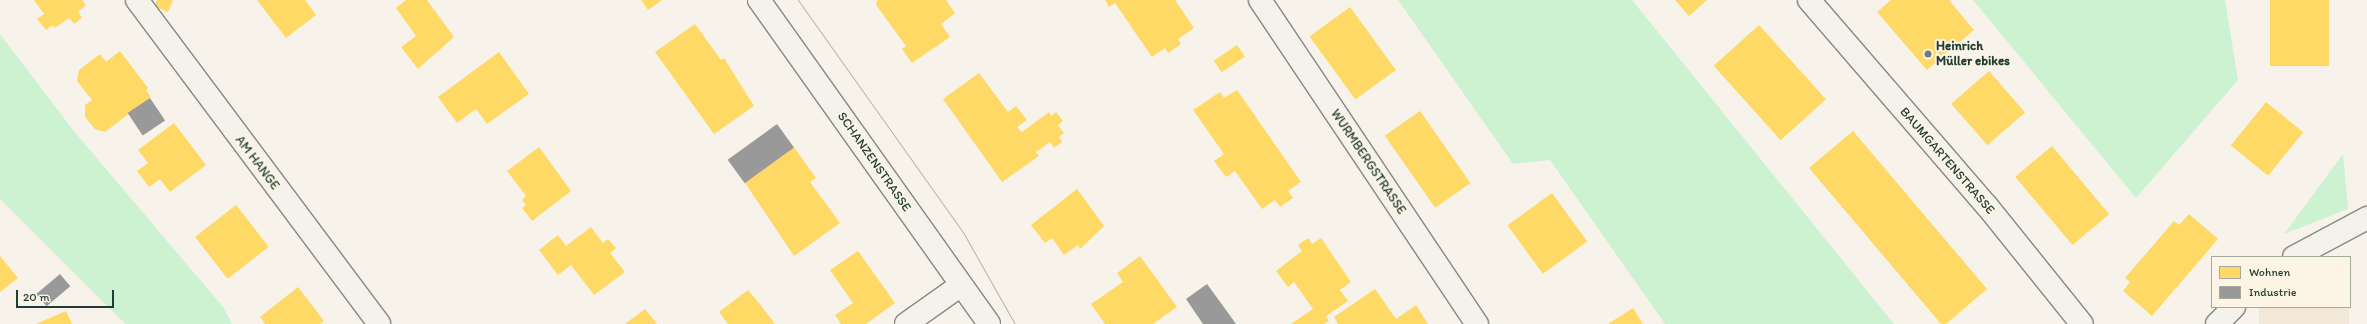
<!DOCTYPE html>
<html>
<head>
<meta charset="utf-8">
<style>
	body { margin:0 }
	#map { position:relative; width:2367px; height:324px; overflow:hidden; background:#f7f3ea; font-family:Itim,sans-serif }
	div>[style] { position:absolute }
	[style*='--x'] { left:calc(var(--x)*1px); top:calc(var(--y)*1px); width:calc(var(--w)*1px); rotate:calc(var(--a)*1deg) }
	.built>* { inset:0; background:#f3e7d8; transform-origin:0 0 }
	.green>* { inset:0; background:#cdf2d2 }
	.homes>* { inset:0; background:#ffd966; transform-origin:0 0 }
	.industry>* { inset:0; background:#999; transform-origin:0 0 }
	.roads { filter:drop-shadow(1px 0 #868984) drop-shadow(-1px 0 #868984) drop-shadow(0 1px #868984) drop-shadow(0 -1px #868984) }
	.minor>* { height:22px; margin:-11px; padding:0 11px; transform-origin:11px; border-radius:11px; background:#f5f2ec }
	.tertiary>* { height:22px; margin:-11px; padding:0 11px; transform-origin:11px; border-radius:11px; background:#f5f2ec }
	.tram>* { height:1px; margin:-0.5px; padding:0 0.5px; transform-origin:0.5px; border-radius:0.5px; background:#b0b2ad }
	.dots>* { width:11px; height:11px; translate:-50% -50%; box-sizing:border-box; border:2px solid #fcf5e5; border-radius:50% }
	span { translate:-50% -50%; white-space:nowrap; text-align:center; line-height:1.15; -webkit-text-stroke:4px #fcf5e5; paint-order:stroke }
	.poi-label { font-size:13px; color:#1f3d34; font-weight:700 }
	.left { translate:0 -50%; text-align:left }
	.street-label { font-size:13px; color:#1f3d34 }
	.legend { position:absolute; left:2211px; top:256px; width:140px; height:52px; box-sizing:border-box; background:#fcf5e5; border:1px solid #a4ab9e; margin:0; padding:5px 7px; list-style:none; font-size:12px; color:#1f3d34 }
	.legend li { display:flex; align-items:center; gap:8px; height:20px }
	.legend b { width:20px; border:1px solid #a4ab9e }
	.scale { position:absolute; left:16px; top:290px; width:98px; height:18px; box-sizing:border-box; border:2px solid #1f3d34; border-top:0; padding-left:5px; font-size:12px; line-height:14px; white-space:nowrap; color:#1f3d34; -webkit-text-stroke:3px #fcf5e5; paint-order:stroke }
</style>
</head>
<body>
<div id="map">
	<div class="built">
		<i style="left:2259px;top:307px;width:90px;height:22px"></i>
	</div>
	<div class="green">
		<i style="clip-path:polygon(1398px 0,1632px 0,1894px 324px,1665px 324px,1550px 160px,1513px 164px)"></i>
		<i style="clip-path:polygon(1973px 0,2225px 0,2238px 80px,2136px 198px)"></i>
		<i style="clip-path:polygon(0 34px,73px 130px,223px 307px,232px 324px,125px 324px,0 199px)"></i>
		<i style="clip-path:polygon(2343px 154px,2348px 209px,2284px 234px)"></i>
	</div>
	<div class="homes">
		<i style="clip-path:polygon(34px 0,82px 0,86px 5px,78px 12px,82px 18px,74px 24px,69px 18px,55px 28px,53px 25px,46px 30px,37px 19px,44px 14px)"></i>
		<i style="clip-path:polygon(157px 0,173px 0,168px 12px,154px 6px)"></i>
		<i style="clip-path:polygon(257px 0,305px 0,316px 15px,286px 38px)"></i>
		<i style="clip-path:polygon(406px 0,427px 0,454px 37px,418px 69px,401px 47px,416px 36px,396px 8px)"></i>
		<i style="clip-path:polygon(641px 0,662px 0,648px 10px)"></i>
		<i style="clip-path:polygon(877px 0,946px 0,955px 13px,941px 24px,950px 37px,912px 63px,902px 49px,906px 46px,876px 5px)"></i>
		<i style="clip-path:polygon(1105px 0,1175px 0,1194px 28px,1178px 39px,1181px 44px,1168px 53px,1165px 48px,1152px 57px,1115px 3px,1109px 7px)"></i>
		<i style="clip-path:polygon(1675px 0,1707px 0,1689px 16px)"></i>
		<i style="clip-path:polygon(1891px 0,1949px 0,1974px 30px,1927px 70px,1877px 12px)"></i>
		<i style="left:2270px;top:0;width:59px;height:66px"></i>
		<i style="left:1350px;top:7px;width:78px;height:50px;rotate:54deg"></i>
		<i style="clip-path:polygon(695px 24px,721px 60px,724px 58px,754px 106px,714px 134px,655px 52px)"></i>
		<i style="left:1759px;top:25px;width:100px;height:61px;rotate:48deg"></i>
		<i style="left:1237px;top:45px;width:14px;height:28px;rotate:56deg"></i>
		<i style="clip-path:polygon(120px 51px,148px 88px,146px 90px,151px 97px,105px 132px,95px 129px,85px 117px,85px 105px,92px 100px,77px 81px,79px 70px,100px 54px,106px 62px)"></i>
		<i style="clip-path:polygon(499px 52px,529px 94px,487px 124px,476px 109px,457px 123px,438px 97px)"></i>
		<i style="left:1989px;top:71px;width:55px;height:50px;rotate:49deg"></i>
		<i style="clip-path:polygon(979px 73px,1008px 112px,1016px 106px,1027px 120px,1017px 127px,1022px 132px,1049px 112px,1051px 116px,1056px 112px,1063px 121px,1058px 125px,1064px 133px,1059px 137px,1062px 142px,1054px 148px,1050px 142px,1036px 152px,1039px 156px,1002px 182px,943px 99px)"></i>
		<i style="clip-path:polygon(1237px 90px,1301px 182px,1288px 191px,1293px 198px,1280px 207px,1275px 200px,1262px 209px,1235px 171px,1226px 177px,1214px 161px,1224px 154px,1193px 110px,1220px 92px,1224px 98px)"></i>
		<i style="left:2266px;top:102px;width:48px;height:56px;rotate:39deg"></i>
		<i style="left:1420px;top:111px;width:88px;height:43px;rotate:55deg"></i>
		<i style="clip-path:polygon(174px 123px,206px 165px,170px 192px,160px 179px,149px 187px,137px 171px,148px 163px,138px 150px)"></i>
		<i style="clip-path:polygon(1853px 131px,1987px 289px,1946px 324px,1941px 324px,1809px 168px)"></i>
		<i style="left:2052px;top:146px;width:89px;height:48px;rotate:50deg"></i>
		<i style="clip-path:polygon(539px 147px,571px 191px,532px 221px,522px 208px,526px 205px,522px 200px,526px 196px,507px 171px)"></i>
		<i style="clip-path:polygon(794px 147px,816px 178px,810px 182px,840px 223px,794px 256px,745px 183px)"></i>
		<i style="clip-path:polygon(1077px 189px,1104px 226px,1080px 249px,1078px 245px,1064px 255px,1052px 238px,1045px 243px,1031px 225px)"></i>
		<i style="left:1552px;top:193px;width:60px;height:55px;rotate:54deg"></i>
		<i style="left:236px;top:205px;width:53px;height:52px;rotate:52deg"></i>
		<i style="clip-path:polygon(2189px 214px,2218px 239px,2152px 316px,2123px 291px,2130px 282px,2125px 278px,2174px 221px,2179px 225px)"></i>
		<i style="clip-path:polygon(591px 227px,603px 243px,608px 239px,616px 248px,610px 253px,625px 272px,594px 295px,571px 265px,558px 275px,539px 250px,558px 235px,566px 246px)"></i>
		<i style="clip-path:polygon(1308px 238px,1312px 244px,1321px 238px,1351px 282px,1340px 290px,1348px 301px,1326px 316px,1329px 321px,1324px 324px,1291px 324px,1313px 309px,1294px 282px,1288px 287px,1276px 271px,1302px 251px,1298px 245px)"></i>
		<i style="clip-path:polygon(858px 251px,895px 303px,866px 324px,841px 324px,835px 315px,853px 303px,830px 270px)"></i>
		<i style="clip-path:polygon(0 256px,18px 278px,0 292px)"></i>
		<i style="clip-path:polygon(1140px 256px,1177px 307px,1153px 324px,1105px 324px,1091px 304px,1123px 282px,1117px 273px)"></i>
		<i style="clip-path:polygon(298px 287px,324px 321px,320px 324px,265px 324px,260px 317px)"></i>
		<i style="clip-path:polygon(1375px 289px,1396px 319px,1416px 305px,1428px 324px,1338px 324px,1334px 317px)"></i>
		<i style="clip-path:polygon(748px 290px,759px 303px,775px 324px,728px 324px,719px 312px)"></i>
		<i style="clip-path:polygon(1633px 308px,1643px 324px,1608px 324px)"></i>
		<i style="clip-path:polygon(645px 309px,657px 324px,625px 324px)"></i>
		<i style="clip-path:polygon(66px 311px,72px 324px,36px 324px)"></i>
	</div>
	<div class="industry">
		<i style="left:150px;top:98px;width:27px;height:27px;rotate:56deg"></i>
		<i style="left:777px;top:124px;width:29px;height:61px;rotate:54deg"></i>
		<i style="left:60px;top:274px;width:16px;height:31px;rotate:50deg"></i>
		<i style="clip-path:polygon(1207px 284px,1226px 310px,1236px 324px,1203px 324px,1186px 299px)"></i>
	</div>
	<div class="roads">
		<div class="minor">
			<i style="--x:137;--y:0;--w:404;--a:53.2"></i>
			<i style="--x:1260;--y:0;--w:390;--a:56.2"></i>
			<i style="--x:1809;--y:0;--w:272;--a:49.2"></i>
			<i style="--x:1987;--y:206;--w:151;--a:51.2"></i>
			<i style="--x:2294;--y:257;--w:83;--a:-28.1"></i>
			<i style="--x:906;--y:324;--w:67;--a:-35.3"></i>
			<i style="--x:2217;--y:324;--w:24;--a:-45"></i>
		</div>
		<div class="tertiary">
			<i style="--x:759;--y:0;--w:397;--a:54.6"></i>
		</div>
	</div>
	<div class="tram">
		<i style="--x:798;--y:0;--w:287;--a:54.6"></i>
		<i style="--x:964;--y:234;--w:103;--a:60.5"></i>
	</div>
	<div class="dots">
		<i style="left:1928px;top:54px;background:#6b7d74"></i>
	</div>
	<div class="poi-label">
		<span class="left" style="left:1936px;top:54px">Heinrich<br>Müller ebikes</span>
	</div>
	<div class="street-label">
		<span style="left:1947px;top:161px;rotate:49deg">BAUMGARTENSTRASSE</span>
		<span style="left:874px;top:162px;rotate:55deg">SCHANZENSTRASSE</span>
		<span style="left:1368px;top:162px;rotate:56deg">WURMBERGSTRASSE</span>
		<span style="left:257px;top:163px;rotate:53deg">AM HANGE</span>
	</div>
	<ul class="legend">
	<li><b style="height:11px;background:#ffd966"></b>Wohnen</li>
	<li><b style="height:11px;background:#999"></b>Industrie</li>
	</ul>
	<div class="scale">20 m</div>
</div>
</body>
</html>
